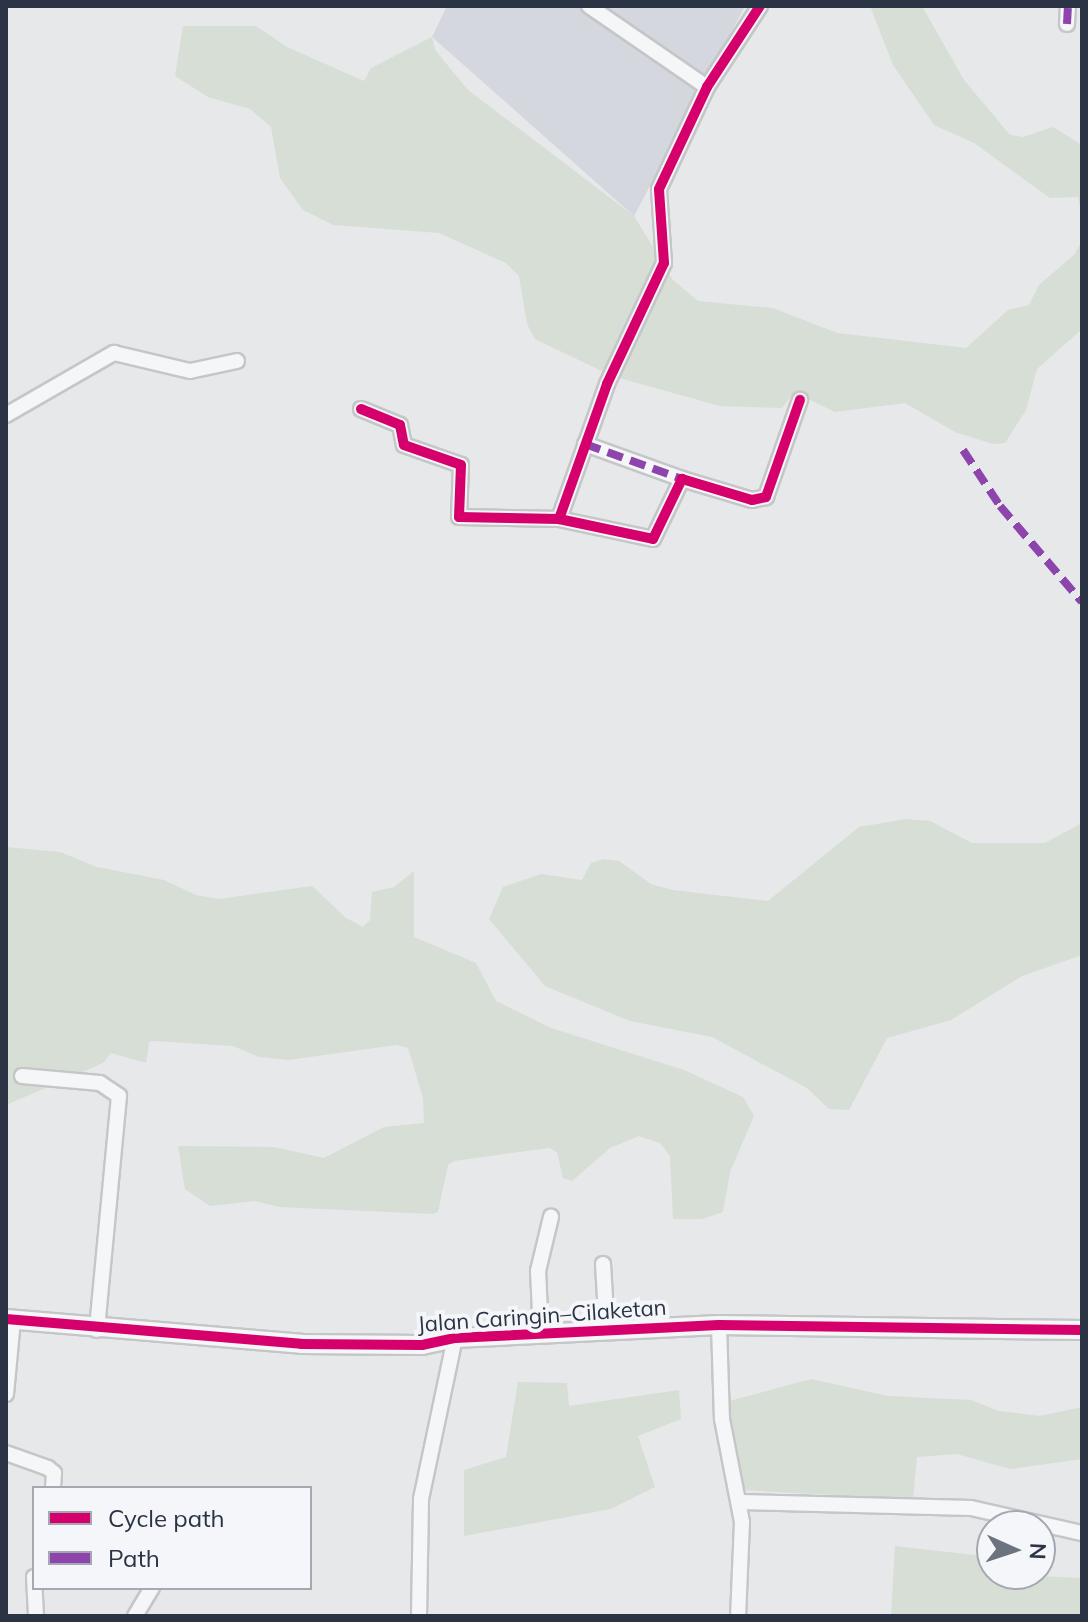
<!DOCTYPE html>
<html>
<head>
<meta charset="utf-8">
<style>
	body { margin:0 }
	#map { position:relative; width:1088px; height:1622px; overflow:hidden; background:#e6e8ea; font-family:Mulish,sans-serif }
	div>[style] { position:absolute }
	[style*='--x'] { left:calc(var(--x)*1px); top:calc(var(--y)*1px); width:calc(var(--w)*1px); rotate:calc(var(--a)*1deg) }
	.built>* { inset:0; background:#d4d7dd }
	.green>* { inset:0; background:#d6ded6 }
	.roads { filter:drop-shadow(2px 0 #c4c6c8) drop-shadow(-2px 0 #c4c6c8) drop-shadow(0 2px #c4c6c8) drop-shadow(0 -2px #c4c6c8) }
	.minor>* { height:14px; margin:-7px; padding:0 7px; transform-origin:7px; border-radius:7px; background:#f5f6f7 }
	.tertiary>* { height:18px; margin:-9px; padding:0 9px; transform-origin:9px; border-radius:9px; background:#f5f6f7 }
	.quiet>* { height:8px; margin-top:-4px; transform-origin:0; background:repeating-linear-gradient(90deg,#8e44ad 0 16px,transparent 0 24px) }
	.cycleway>* { height:10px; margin:-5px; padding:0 5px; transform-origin:5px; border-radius:5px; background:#d6006c }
	span { translate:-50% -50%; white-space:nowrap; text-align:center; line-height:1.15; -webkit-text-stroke:8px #f4f6f9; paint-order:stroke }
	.street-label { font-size:22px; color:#2b3445 }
	.frame { position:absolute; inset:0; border:8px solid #2b3445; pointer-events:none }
	.legend { position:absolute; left:32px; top:1486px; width:280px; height:104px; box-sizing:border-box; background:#f4f6f9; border:2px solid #a4a8b1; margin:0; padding:10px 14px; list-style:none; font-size:24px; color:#2b3445 }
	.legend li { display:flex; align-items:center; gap:16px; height:40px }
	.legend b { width:40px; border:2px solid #a4a8b1 }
	.north { position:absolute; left:976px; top:1510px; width:80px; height:80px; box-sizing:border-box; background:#f4f6f9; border:2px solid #a4a8b1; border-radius:50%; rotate:93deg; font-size:22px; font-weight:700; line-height:32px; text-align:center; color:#2b3445 }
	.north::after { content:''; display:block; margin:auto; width:28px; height:36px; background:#6c737f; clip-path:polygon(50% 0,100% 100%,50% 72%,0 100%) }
</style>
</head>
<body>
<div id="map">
	<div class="built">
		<i style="clip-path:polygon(447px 6px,745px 6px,634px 216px,432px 37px)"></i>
	</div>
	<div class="green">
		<i style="clip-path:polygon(870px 6px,922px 6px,964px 80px,1010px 135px,1023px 137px,1053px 127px,1082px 145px,1082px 215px,1078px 197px,1050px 198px,974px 143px,934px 125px,893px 65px)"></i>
		<i style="clip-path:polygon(183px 26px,256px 26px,287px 47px,364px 81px,371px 68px,432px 37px,435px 50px,468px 90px,634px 216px,673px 280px,698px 301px,773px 308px,837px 333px,966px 348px,1008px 310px,1029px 305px,1039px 285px,1075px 254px,1082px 240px,1082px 329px,1037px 369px,1026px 410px,1005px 443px,993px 444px,955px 432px,905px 403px,835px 412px,794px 392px,782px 408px,720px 406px,612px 376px,535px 339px,527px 324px,519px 276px,506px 263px,439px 233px,333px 225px,303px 210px,280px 178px,271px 127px,250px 109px,208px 97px,175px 76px)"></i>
		<i style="clip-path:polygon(906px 819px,930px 821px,972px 843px,1045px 843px,1082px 823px,1082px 955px,1022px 976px,951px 1020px,887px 1038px,849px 1110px,829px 1109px,807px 1088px,712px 1037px,630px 1021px,545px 986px,489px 919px,503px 887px,541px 874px,582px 880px,591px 863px,604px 859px,619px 861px,651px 884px,672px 890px,768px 901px,859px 827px)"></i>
		<i style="clip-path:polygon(6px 847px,60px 852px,97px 867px,164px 880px,196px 895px,219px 899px,312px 886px,346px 918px,363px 927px,370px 920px,372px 892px,394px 887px,414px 871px,414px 937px,476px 963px,496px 1001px,551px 1028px,684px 1070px,743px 1097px,754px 1116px,730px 1172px,723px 1212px,702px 1219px,673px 1219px,670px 1156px,660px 1143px,639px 1136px,610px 1148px,572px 1181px,563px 1178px,557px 1152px,549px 1148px,454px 1161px,448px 1165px,438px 1212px,432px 1214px,279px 1207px,255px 1201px,210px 1206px,185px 1189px,178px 1146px,274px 1147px,324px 1158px,384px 1127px,424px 1123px,423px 1098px,408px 1048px,397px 1045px,288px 1060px,259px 1057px,233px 1046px,155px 1041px,149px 1042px,146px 1063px,111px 1053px,103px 1063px,6px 1105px)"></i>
		<i style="clip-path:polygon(811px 1379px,888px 1396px,971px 1400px,999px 1411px,1040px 1416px,1082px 1407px,1082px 1459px,1010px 1469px,957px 1454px,917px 1457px,913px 1499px,740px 1490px,715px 1405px)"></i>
		<i style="clip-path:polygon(518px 1382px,567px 1383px,569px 1406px,679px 1390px,681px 1419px,638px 1436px,655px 1487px,611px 1509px,464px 1536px,464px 1470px,506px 1457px)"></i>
		<i style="clip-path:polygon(895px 1546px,992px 1557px,992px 1574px,1082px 1578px,1082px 1616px,891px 1616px)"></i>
	</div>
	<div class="roads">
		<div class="minor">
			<i style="--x:589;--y:6;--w:143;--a:34.5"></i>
			<i style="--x:1067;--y:24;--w:18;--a:-87"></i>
			<i style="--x:361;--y:409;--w:42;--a:22.3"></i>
			<i style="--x:400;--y:425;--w:20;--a:79"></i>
			<i style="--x:404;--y:445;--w:60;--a:19.3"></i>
			<i style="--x:461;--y:465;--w:52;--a:92.2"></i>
			<i style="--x:459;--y:517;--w:100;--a:1.1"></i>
			<i style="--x:559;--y:519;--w:96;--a:12"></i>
			<i style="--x:653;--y:539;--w:67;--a:-64.2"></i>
			<i style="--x:682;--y:479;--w:73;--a:16.7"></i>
			<i style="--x:752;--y:500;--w:14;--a:-12"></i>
			<i style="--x:766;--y:497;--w:103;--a:-70.7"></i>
			<i style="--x:6;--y:415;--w:125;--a:-29.9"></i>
			<i style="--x:114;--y:353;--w:78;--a:13.3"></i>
			<i style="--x:190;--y:371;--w:48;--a:-12"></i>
			<i style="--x:585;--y:444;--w:103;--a:19.8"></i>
			<i style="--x:559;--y:519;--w:143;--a:-70.4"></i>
			<i style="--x:607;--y:384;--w:134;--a:-64.8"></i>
			<i style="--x:664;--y:263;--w:74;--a:-93.9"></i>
			<i style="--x:659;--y:189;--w:113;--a:-64.8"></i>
			<i style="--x:707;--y:87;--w:97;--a:-56.8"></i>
			<i style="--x:22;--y:1076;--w:78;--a:5.1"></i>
			<i style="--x:100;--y:1083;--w:23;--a:34"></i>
			<i style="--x:119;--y:1096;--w:235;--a:95.4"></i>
			<i style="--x:603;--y:1264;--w:67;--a:86.6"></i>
			<i style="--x:719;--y:1325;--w:94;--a:88.2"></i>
			<i style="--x:722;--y:1419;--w:105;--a:79"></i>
			<i style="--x:742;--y:1522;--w:94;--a:92.4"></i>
			<i style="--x:541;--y:1334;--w:63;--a:-92.7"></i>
			<i style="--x:538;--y:1271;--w:56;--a:-76.5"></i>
			<i style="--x:6;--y:1394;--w:74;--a:-84.6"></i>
			<i style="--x:6;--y:1453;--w:45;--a:19.7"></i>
			<i style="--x:48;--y:1468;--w:8;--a:40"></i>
			<i style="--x:54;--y:1473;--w:15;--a:94"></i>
			<i style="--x:741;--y:1502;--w:230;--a:1.5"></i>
			<i style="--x:971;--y:1508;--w:114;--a:12.7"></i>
			<i style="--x:34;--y:1577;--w:39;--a:87"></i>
			<i style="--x:135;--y:1616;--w:33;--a:-59"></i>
			<i style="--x:419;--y:1616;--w:117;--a:-89"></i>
			<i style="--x:421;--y:1499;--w:165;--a:-78.1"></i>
		</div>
		<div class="tertiary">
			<i style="--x:6;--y:1319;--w:296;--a:4.8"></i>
			<i style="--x:301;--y:1344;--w:121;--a:0.5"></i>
			<i style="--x:422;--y:1345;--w:34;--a:-12"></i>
			<i style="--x:455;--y:1338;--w:264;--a:-2.8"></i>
			<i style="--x:719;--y:1325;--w:363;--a:0.8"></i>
		</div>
	</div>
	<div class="quiet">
		<i style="--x:1067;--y:24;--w:18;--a:-87"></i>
		<i style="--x:585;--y:444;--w:103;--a:19.8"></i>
		<i style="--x:963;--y:450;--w:67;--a:56.5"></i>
		<i style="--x:1000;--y:506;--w:126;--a:49.5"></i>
	</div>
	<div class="cycleway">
		<i style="--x:361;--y:409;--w:42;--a:22.3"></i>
		<i style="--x:400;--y:425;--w:20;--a:79"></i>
		<i style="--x:404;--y:445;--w:60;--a:19.3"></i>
		<i style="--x:461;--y:465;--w:52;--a:92.2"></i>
		<i style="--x:459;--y:517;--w:100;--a:1.1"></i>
		<i style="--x:559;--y:519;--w:96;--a:12"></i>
		<i style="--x:653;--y:539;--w:67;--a:-64.2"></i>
		<i style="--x:682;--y:479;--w:73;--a:16.7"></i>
		<i style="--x:752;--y:500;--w:14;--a:-12"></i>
		<i style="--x:766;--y:497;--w:103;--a:-70.7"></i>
		<i style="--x:559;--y:519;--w:143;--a:-70.4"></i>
		<i style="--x:607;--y:384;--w:134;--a:-64.8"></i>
		<i style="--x:664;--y:263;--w:74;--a:-93.9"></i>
		<i style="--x:659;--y:189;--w:113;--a:-64.8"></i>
		<i style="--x:707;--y:87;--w:97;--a:-56.8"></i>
		<i style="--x:6;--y:1319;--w:296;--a:4.8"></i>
		<i style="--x:301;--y:1344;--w:121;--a:0.5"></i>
		<i style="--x:422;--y:1345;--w:34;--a:-12"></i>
		<i style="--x:455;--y:1338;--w:264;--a:-2.8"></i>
		<i style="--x:719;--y:1325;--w:363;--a:0.8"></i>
	</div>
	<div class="street-label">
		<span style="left:542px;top:1316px;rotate:-4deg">Jalan Caringin–Cilaketan</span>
	</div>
	<div class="frame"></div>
	<ul class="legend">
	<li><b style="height:10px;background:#d6006c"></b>Cycle path</li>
	<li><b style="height:10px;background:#8e44ad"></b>Path</li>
	</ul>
	<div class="north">N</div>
</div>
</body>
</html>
